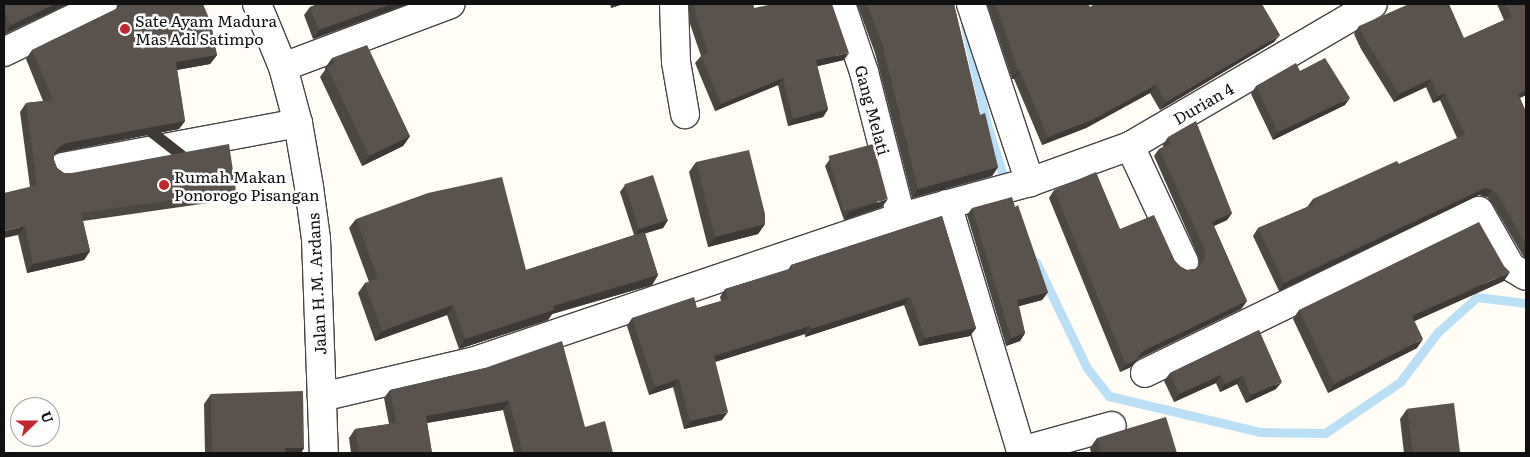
<!DOCTYPE html>
<html>
<head>
<meta charset="utf-8">
<style>
	body { margin:0 }
	#map { position:relative; width:1530px; height:457px; overflow:hidden; background:#fffdf5; font-family:Literata,serif }
	div>[style] { position:absolute }
	[style*='--x'] { left:calc(var(--x)*1px); top:calc(var(--y)*1px); width:calc(var(--w)*1px); rotate:calc(var(--a)*1deg) }
	.stream>* { height:9px; margin:-4.5px; padding:0 4.5px; transform-origin:4.5px; border-radius:4.5px; background:#b9e0f7 }
	.roads { filter:drop-shadow(1px 0 #444) drop-shadow(-1px 0 #444) drop-shadow(0 1px #444) drop-shadow(0 -1px #444) }
	.minor>* { height:28px; margin:-14px; padding:0 14px; transform-origin:14px; border-radius:14px; background:#fff }
	.tertiary>* { height:28px; margin:-14px; padding:0 14px; transform-origin:14px; border-radius:14px; background:#fff }
	.wall>* { inset:0; background:#4d4742 }
	.shaded-wall>* { inset:0; background:#3f3936; transform-origin:0 0 }
	.building>* { inset:0; background:#5a524d; transform-origin:0 0 }
	.dots>* { width:14px; height:14px; translate:-50% -50%; box-sizing:border-box; border:2px solid #fff; border-radius:50% }
	span { translate:-50% -50%; white-space:nowrap; text-align:center; line-height:1.15; -webkit-text-stroke:5px #fff; paint-order:stroke }
	.poi-label { font-size:16px; color:#111 }
	.left { translate:0 -50%; text-align:left }
	.street-label { font-size:16px; color:#111 }
	.frame { position:absolute; inset:0; border:5px solid #111; pointer-events:none }
	.north { position:absolute; left:10px; top:397px; width:50px; height:50px; box-sizing:border-box; background:#fff; border:1px solid #a0a0a0; border-radius:50%; rotate:68deg; font-size:14px; font-weight:700; line-height:20px; text-align:center; color:#111 }
	.north::after { content:''; display:block; margin:auto; width:18px; height:22px; background:#c4262e; clip-path:polygon(50% 0,100% 100%,50% 72%,0 100%) }
</style>
</head>
<body>
<div id="map">
	<div class="stream">
		<i style="--x:965;--y:26;--w:97;--a:77.5"></i>
		<i style="--x:986;--y:121;--w:67;--a:72.6"></i>
		<i style="--x:1036;--y:262;--w:118;--a:64.3"></i>
		<i style="--x:1087;--y:368;--w:36;--a:52"></i>
		<i style="--x:1109;--y:396;--w:155;--a:13.4"></i>
		<i style="--x:1260;--y:432;--w:65;--a:0.9"></i>
		<i style="--x:1325;--y:433;--w:91;--a:-34.2"></i>
		<i style="--x:1400;--y:382;--w:63;--a:-52.8"></i>
		<i style="--x:1438;--y:332;--w:52;--a:-41.9"></i>
		<i style="--x:1477;--y:297;--w:49;--a:7"></i>
	</div>
	<div class="roads">
		<div class="minor">
			<i style="--x:674;--y:4;--w:58;--a:88"></i>
			<i style="--x:676;--y:62;--w:53;--a:80.2"></i>
			<i style="--x:841;--y:4;--w:72;--a:71.3"></i>
			<i style="--x:864;--y:72;--w:150;--a:75.7"></i>
			<i style="--x:971;--y:4;--w:188;--a:71.7"></i>
			<i style="--x:4;--y:52;--w:110;--a:-25.9"></i>
			<i style="--x:283;--y:67;--w:179;--a:-20.6"></i>
			<i style="--x:1130;--y:146;--w:128;--a:65"></i>
			<i style="--x:63;--y:167;--w:239;--a:-10.6"></i>
			<i style="--x:947;--y:204;--w:258;--a:73.3"></i>
			<i style="--x:1021;--y:451;--w:94;--a:-15.4"></i>
			<i style="--x:1145;--y:373;--w:371;--a:-25.9"></i>
			<i style="--x:1479;--y:211;--w:64;--a:60.3"></i>
			<i style="--x:1511;--y:267;--w:17;--a:31"></i>
			<i style="--x:322;--y:397;--w:157;--a:-13.2"></i>
			<i style="--x:475;--y:361;--w:450;--a:-18.7"></i>
			<i style="--x:901;--y:217;--w:134;--a:-15.2"></i>
			<i style="--x:1030;--y:182;--w:106;--a:-19.8"></i>
			<i style="--x:1130;--y:146;--w:281;--a:-30.3"></i>
		</div>
		<div class="tertiary">
			<i style="--x:257;--y:4;--w:68;--a:67.6"></i>
			<i style="--x:283;--y:67;--w:58;--a:75"></i>
			<i style="--x:298;--y:123;--w:65;--a:80.2"></i>
			<i style="--x:309;--y:187;--w:52;--a:82.3"></i>
			<i style="--x:316;--y:239;--w:214;--a:87.9"></i>
		</div>
	</div>
	<div class="wall">
		<i style="clip-path:polygon(4px 4px,68px 4px,5px 34px,4px 31px)"></i>
		<i style="clip-path:polygon(118px 4px,203px 4px,217px 55px,210px 64px,177px 70px,185px 121px,179px 129px,60px 152px,54px 155px,54px 160px,57px 168px,64px 173px,236px 191px,229px 200px,83px 221px,90px 251px,84px 260px,27px 273px,18px 235px,30px 187px,20px 112px,26px 103px,43px 101px,26px 59px,32px 50px,116px 9px,118px 6px)"></i>
		<i style="clip-path:polygon(318px 4px,408px 4px,313px 39px,304px 15px,310px 7px)"></i>
		<i style="clip-path:polygon(610px 4px,623px 4px,611px 8px)"></i>
		<i style="clip-path:polygon(688px 4px,753px 4px,754px 8px,844px 60px,817px 66px,828px 109px,823px 117px,788px 126px,778px 85px,715px 111px,695px 63px,701px 56px,690px 24px)"></i>
		<i style="clip-path:polygon(857px 4px,954px 4px,980px 115px,998px 167px,992px 176px,912px 198px,875px 53px)"></i>
		<i style="clip-path:polygon(987px 4px,1088px 4px,1090px 7px,1274px 42px,1160px 110px,1150px 93px,1086px 128px,1042px 145px,1014px 79px,1012px 79px)"></i>
		<i style="clip-path:polygon(1497px 4px,1526px 4px,1526px 95px,1520px 98px,1526px 112px,1526px 259px,1523px 256px,1492px 203px,1487px 197px,1479px 195px,1279px 291px,1253px 236px,1258px 228px,1307px 207px,1313px 199px,1399px 164px,1457px 138px,1440px 100px,1433px 103px,1426px 87px,1394px 102px,1361px 49px,1354px 34px,1359px 26px,1464px 38px,1504px 20px)"></i>
		<i style="clip-path:polygon(332px 58px,410px 136px,403px 146px,362px 166px,320px 77px,325px 70px,325px 68px)"></i>
		<i style="clip-path:polygon(1300px 71px,1345px 105px,1273px 140px,1251px 94px,1256px 86px)"></i>
		<i style="clip-path:polygon(1168px 137px,1232px 213px,1227px 220px,1214px 226px,1247px 301px,1241px 309px,1138px 359px,1131px 367px,1120px 372px,1049px 198px,1054px 190px,1175px 261px,1181px 267px,1187px 270px,1195px 269px,1199px 266px,1199px 264px,1198px 256px,1154px 156px,1159px 149px,1163px 147px,1163px 145px)"></i>
		<i style="clip-path:polygon(830px 159px,882px 207px,844px 220px,825px 166px)"></i>
		<i style="clip-path:polygon(696px 162px,765px 224px,758px 234px,708px 247px,689px 172px)"></i>
		<i style="clip-path:polygon(625px 185px,668px 220px,663px 228px,645px 233px,658px 275px,652px 285px,552px 314px,548px 320px,459px 349px,447px 315px,375px 341px,358px 293px,365px 283px,369px 282px,349px 228px,356px 219px,526px 270px,634px 235px,620px 192px)"></i>
		<i style="clip-path:polygon(972px 208px,1048px 292px,1042px 300px,1019px 306px,1025px 333px,1020px 341px,1006px 346px,967px 215px)"></i>
		<i style="clip-path:polygon(942px 216px,976px 328px,970px 336px,919px 346px,904px 305px,805px 337px,805px 334px,715px 362px,722px 420px,684px 429px,673px 387px,649px 395px,627px 326px,632px 318px,697px 308px,721px 301px,720px 297px,725px 289px,788px 270px,791px 265px)"></i>
		<i style="clip-path:polygon(1504px 281px,1414px 321px,1417px 348px,1328px 393px,1293px 319px,1299px 310px)"></i>
		<i style="clip-path:polygon(1259px 330px,1276px 389px,1246px 403px,1237px 384px,1220px 392px,1216px 383px,1174px 402px,1164px 381px,1170px 373px)"></i>
		<i style="clip-path:polygon(485px 368px,585px 427px,613px 453px,514px 453px,503px 410px,427px 423px,432px 453px,351px 453px,349px 438px,355px 429px,389px 424px,384px 398px,390px 390px)"></i>
		<i style="clip-path:polygon(211px 394px,304px 448px,301px 453px,205px 453px,204px 404px)"></i>
		<i style="clip-path:polygon(1407px 409px,1460px 453px,1404px 453px,1400px 419px)"></i>
		<i style="clip-path:polygon(1097px 438px,1177px 453px,1091px 453px,1090px 448px)"></i>
	</div>
	<div class="shaded-wall">
		<i style="clip-path:polygon(55px 4px,68px 4px,5px 34px,11px 25px)"></i>
		<i style="clip-path:polygon(391px 4px,408px 4px,313px 39px,319px 30px)"></i>
		<i style="clip-path:polygon(614px 4px,623px 4px,611px 8px)"></i>
		<i style="clip-path:polygon(1280px 35px,1274px 42px,1160px 110px,1166px 102px)"></i>
		<i style="clip-path:polygon(849px 53px,844px 60px,810px 68px,816px 60px)"></i>
		<i style="clip-path:polygon(217px 55px,210px 64px,170px 71px,176px 62px)"></i>
		<i style="clip-path:polygon(1018px 71px,1020px 71px,1014px 79px,1012px 79px)"></i>
		<i style="clip-path:polygon(783px 78px,778px 85px,715px 111px,721px 104px)"></i>
		<i style="clip-path:polygon(1431px 79px,1426px 87px,1394px 102px,1399px 94px)"></i>
		<i style="clip-path:polygon(1156px 85px,1150px 93px,1086px 128px,1042px 145px,1048px 137px)"></i>
		<i style="clip-path:polygon(1526px 90px,1526px 95px,1512px 101px,1518px 94px)"></i>
		<i style="clip-path:polygon(1445px 93px,1440px 100px,1433px 103px,1438px 96px)"></i>
		<i style="clip-path:polygon(1350px 98px,1345px 105px,1273px 140px,1278px 132px)"></i>
		<i style="clip-path:polygon(828px 109px,823px 117px,788px 126px,793px 119px)"></i>
		<i style="clip-path:polygon(185px 121px,179px 129px,60px 152px,52px 156px,59px 147px,66px 143px)"></i>
		<i style="clip-path:polygon(410px 136px,403px 146px,362px 166px,369px 156px)"></i>
		<i style="clip-path:polygon(998px 167px,992px 176px,912px 198px,918px 189px)"></i>
		<i style="clip-path:polygon(1485px 188px,1492px 190px,1487px 197px,1479px 195px,1279px 291px,1284px 283px)"></i>
		<i style="left:236px;top:191px;width:11px;height:157px;rotate:128deg"></i>
		<i style="clip-path:polygon(888px 199px,882px 207px,844px 220px,849px 212px)"></i>
		<i style="clip-path:polygon(1232px 213px,1227px 220px,1207px 229px,1212px 222px)"></i>
		<i style="clip-path:polygon(668px 220px,663px 228px,634px 237px,639px 229px)"></i>
		<i style="clip-path:polygon(765px 224px,758px 234px,708px 247px,715px 237px)"></i>
		<i style="clip-path:polygon(25px 226px,18px 235px,4px 238px,4px 231px)"></i>
		<i style="clip-path:polygon(90px 251px,84px 260px,27px 273px,33px 264px)"></i>
		<i style="clip-path:polygon(1510px 272px,1504px 281px,1406px 325px,1412px 316px)"></i>
		<i style="clip-path:polygon(658px 275px,652px 285px,552px 314px,548px 320px,459px 349px,465px 339px,553px 306px)"></i>
		<i style="clip-path:polygon(1048px 292px,1042px 300px,1012px 308px,1017px 300px)"></i>
		<i style="clip-path:polygon(910px 297px,904px 305px,805px 337px,811px 329px)"></i>
		<i style="clip-path:polygon(1247px 301px,1241px 309px,1138px 359px,1131px 367px,1120px 372px,1126px 365px,1143px 351px)"></i>
		<i style="clip-path:polygon(453px 305px,447px 315px,375px 341px,382px 331px)"></i>
		<i style="clip-path:polygon(810px 326px,805px 334px,708px 364px,714px 356px)"></i>
		<i style="clip-path:polygon(976px 328px,970px 336px,919px 346px,925px 338px)"></i>
		<i style="clip-path:polygon(1025px 333px,1020px 341px,1006px 346px,1011px 338px)"></i>
		<i style="clip-path:polygon(1423px 339px,1417px 348px,1328px 393px,1334px 384px)"></i>
		<i style="clip-path:polygon(1221px 375px,1216px 383px,1174px 402px,1179px 394px)"></i>
		<i style="clip-path:polygon(1243px 376px,1237px 384px,1220px 392px,1225px 384px)"></i>
		<i style="clip-path:polygon(679px 379px,673px 387px,649px 395px,655px 387px)"></i>
		<i style="clip-path:polygon(1282px 382px,1276px 389px,1246px 403px,1251px 395px)"></i>
		<i style="clip-path:polygon(509px 401px,503px 410px,420px 424px,426px 416px)"></i>
		<i style="clip-path:polygon(728px 412px,722px 420px,684px 429px,690px 421px)"></i>
		<i style="clip-path:polygon(285px 448px,304px 448px,301px 453px,282px 453px)"></i>
	</div>
	<div class="building">
		<i style="clip-path:polygon(4px 4px,55px 4px,11px 25px,4px 10px)"></i>
		<i style="clip-path:polygon(122px 4px,203px 4px,211px 23px,217px 55px,176px 62px,185px 121px,66px 143px,59px 147px,54px 153px,54px 160px,57px 168px,64px 173px,72px 173px,229px 144px,236px 191px,81px 213px,90px 251px,33px 264px,25px 226px,4px 231px,4px 193px,37px 185px,26px 103px,53px 100px,32px 50px,116px 9px)"></i>
		<i style="clip-path:polygon(318px 4px,391px 4px,319px 30px,310px 7px)"></i>
		<i style="clip-path:polygon(694px 4px,753px 4px,754px 8px,773px 4px,832px 4px,849px 53px,816px 60px,828px 109px,793px 119px,783px 78px,721px 104px,701px 56px,708px 53px,696px 16px)"></i>
		<i style="clip-path:polygon(867px 4px,954px 4px,980px 115px,985px 113px,998px 167px,918px 189px,882px 44px)"></i>
		<i style="clip-path:polygon(996px 4px,1088px 4px,1090px 7px,1094px 4px,1262px 4px,1280px 35px,1166px 102px,1156px 85px,1092px 120px,1048px 137px,1020px 71px,1018px 71px)"></i>
		<i style="clip-path:polygon(1409px 4px,1449px 4px,1464px 38px,1512px 17px,1506px 4px,1526px 4px,1526px 90px,1518px 94px,1526px 112px,1526px 245px,1498px 195px,1492px 190px,1485px 188px,1284px 283px,1258px 228px,1314px 204px,1313px 199px,1397px 161px,1399px 164px,1465px 135px,1445px 93px,1438px 96px,1431px 79px,1399px 94px,1366px 41px,1359px 26px)"></i>
		<i style="clip-path:polygon(367px 45px,410px 136px,369px 156px,327px 67px,334px 64px,332px 58px)"></i>
		<i style="clip-path:polygon(1325px 58px,1350px 98px,1278px 132px,1256px 86px,1296px 63px,1300px 71px)"></i>
		<i style="clip-path:polygon(1196px 121px,1232px 213px,1212px 222px,1247px 301px,1143px 351px,1136px 360px,1126px 365px,1054px 190px,1096px 172px,1120px 229px,1154px 215px,1175px 261px,1181px 267px,1187px 270px,1195px 269px,1202px 263px,1205px 256px,1204px 248px,1159px 149px,1171px 144px,1168px 137px)"></i>
		<i style="left:873px;top:144px;width:57px;height:46px;rotate:75deg"></i>
		<i style="clip-path:polygon(749px 150px,765px 214px,765px 224px,715px 237px,696px 162px)"></i>
		<i style="left:653px;top:175px;width:47px;height:30px;rotate:72deg"></i>
		<i style="clip-path:polygon(502px 177px,526px 270px,644px 232px,658px 275px,553px 306px,554px 310px,465px 339px,453px 305px,382px 331px,365px 283px,378px 278px,356px 219px,428px 193px)"></i>
		<i style="clip-path:polygon(1012px 197px,1015px 207px,1018px 205px,1048px 292px,1017px 300px,1025px 333px,1011px 338px,972px 208px)"></i>
		<i style="clip-path:polygon(942px 216px,976px 328px,925px 338px,910px 297px,811px 329px,810px 326px,714px 356px,728px 412px,690px 421px,679px 379px,655px 387px,632px 318px,694px 297px,697px 308px,728px 299px,725px 289px,792px 268px,791px 265px)"></i>
		<i style="clip-path:polygon(1479px 222px,1504px 266px,1510px 272px,1412px 316px,1423px 339px,1334px 384px,1299px 310px)"></i>
		<i style="clip-path:polygon(1259px 330px,1282px 382px,1251px 395px,1243px 376px,1225px 384px,1221px 375px,1179px 394px,1170px 373px)"></i>
		<i style="clip-path:polygon(562px 341px,585px 427px,605px 421px,613px 453px,523px 453px,509px 401px,426px 416px,432px 453px,359px 453px,355px 429px,396px 423px,390px 390px,485px 368px)"></i>
		<i style="clip-path:polygon(303px 391px,304px 448px,285px 448px,286px 453px,212px 453px,211px 394px)"></i>
		<i style="left:1454px;top:403px;width:50px;height:47px;rotate:83deg"></i>
		<i style="clip-path:polygon(1166px 417px,1177px 453px,1101px 453px,1097px 438px)"></i>
	</div>
	<div class="dots">
		<i style="left:125px;top:29px;background:#c4262e"></i>
		<i style="left:164px;top:185px;background:#c4262e"></i>
	</div>
	<div class="poi-label">
		<span class="left" style="left:135px;top:29px">Sate Ayam Madura<br>Mas Adi Satimpo</span>
		<span class="left" style="left:174px;top:185px">Rumah Makan<br>Ponorogo Pisangan</span>
	</div>
	<div class="street-label">
		<span style="left:1203px;top:103px;rotate:-30deg">Durian 4</span>
		<span style="left:873px;top:110px;rotate:75deg">Gang Melati</span>
		<span style="left:316px;top:284px;rotate:-93deg">Jalan H.M. Ardans</span>
	</div>
	<div class="frame"></div>
	<div class="north">U</div>
</div>
</body>
</html>
